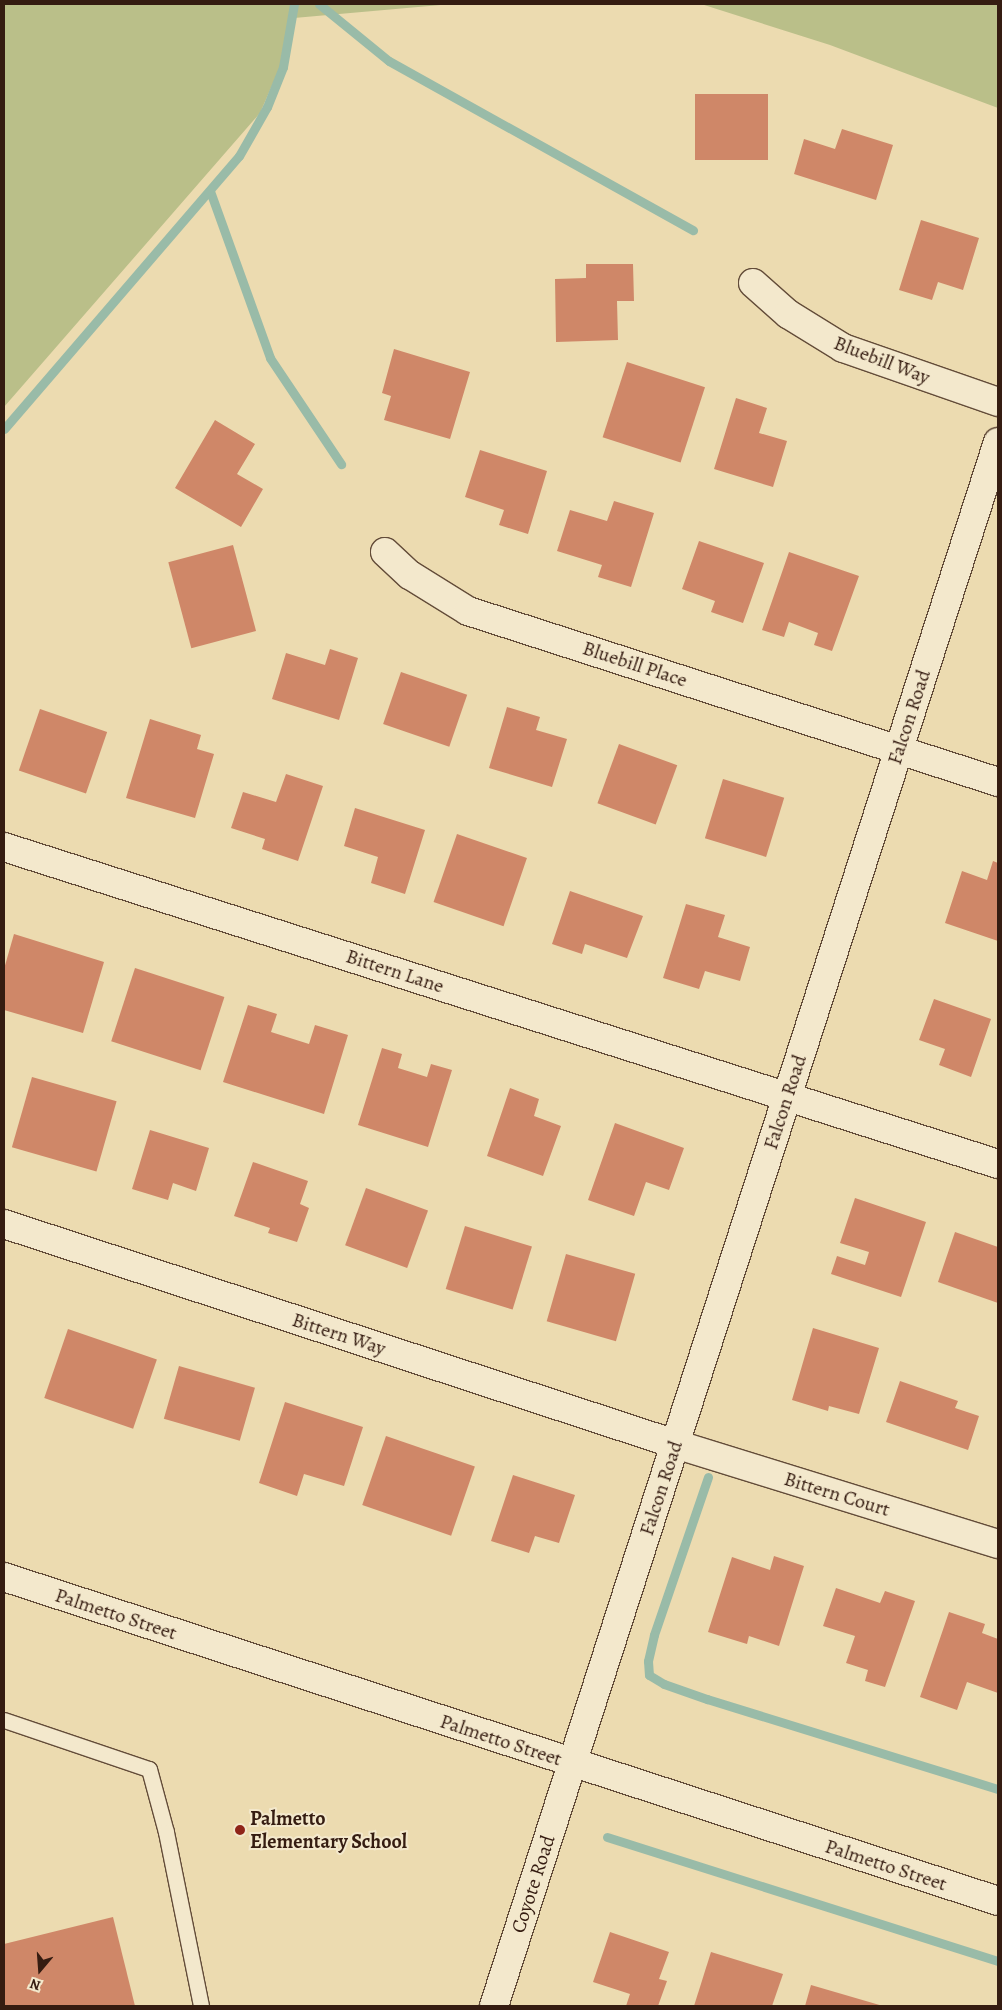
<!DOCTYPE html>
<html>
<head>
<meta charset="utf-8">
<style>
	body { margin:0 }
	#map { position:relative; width:1002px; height:2010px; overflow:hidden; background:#ecdbb0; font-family:Alegreya,serif }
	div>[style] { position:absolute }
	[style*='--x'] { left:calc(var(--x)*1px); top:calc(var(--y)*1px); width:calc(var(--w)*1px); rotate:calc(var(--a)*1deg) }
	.green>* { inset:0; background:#babf89 }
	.stream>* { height:9px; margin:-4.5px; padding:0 4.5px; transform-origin:4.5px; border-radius:4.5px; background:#99bba8 }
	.building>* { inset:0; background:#cf8768; transform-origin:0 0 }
	.roads { filter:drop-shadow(1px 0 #634c39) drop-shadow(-1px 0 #634c39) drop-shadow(0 1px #634c39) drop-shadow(0 -1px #634c39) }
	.lane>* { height:15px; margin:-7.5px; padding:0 7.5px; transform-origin:7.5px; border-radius:7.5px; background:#f3e8cc }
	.street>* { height:28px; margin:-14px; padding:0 14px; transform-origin:14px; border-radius:14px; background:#f3e8cc }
	.secondary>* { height:28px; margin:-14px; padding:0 14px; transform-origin:14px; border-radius:14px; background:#f3e8cc }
	.dots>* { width:14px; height:14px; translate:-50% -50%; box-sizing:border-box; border:2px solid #f3e8cc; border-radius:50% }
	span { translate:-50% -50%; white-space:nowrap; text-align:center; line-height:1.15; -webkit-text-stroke:4px #f3e8cc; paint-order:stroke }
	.street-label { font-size:20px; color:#351c11 }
	.poi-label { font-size:20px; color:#351c11; font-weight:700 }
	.left { translate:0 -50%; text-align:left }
	.frame { position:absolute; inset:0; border:5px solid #351c11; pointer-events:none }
	.north { position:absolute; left:15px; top:1945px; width:50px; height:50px; -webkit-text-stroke:4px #f3e8cc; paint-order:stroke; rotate:198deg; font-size:14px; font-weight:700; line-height:20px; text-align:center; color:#351c11 }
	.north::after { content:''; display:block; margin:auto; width:18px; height:22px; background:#351c11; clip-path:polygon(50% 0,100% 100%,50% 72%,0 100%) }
</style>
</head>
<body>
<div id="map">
	<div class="green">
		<i style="clip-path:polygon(4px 4px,452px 4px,294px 18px,287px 51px,260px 113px,4px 407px)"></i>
		<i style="clip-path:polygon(701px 4px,998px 4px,998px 108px,830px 45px)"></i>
	</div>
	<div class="stream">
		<i style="--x:319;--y:4;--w:90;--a:39.2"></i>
		<i style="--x:389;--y:61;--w:348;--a:29.1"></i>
		<i style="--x:210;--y:191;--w:177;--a:70.2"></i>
		<i style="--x:270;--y:358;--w:128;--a:56.2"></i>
		<i style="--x:4;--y:429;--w:360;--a:-49.3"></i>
		<i style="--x:239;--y:156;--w:56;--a:-60.3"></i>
		<i style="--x:267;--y:107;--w:43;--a:-68.2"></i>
		<i style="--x:283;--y:67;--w:64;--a:-80.1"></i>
		<i style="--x:708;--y:1477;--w:167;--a:108.9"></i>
		<i style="--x:654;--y:1635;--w:27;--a:103"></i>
		<i style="--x:648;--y:1661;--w:14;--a:86"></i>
		<i style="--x:649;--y:1675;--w:17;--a:31"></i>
		<i style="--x:664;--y:1684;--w:46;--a:19.2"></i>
		<i style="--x:707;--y:1699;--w:305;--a:17.2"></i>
		<i style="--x:607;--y:1837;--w:410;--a:17.6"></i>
	</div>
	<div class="building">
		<i style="left:695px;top:94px;width:73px;height:66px"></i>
		<i style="clip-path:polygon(842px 129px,893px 145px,876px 200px,794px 174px,804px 139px,835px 149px)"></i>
		<i style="clip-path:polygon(921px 220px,979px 238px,963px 290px,938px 282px,932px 300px,899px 290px)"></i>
		<i style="clip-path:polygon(586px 264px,633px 264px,634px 301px,617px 301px,618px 340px,556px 342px,555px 279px,586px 278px)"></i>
		<i style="clip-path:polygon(394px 349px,470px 372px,450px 439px,384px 420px,391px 396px,382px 393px)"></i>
		<i style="left:627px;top:362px;width:82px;height:79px;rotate:18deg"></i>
		<i style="clip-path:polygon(736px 398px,767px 408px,759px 433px,787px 441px,773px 487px,714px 469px)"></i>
		<i style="clip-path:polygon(215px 420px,255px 444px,237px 474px,263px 489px,241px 527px,175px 488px)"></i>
		<i style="clip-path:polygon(480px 450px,547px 471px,528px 534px,499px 525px,504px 510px,465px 497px)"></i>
		<i style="clip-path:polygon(614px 501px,654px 513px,631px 587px,598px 577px,602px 565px,557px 551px,570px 510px,607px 521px)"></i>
		<i style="clip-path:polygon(699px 541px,764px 563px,743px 623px,711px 612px,715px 601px,682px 589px)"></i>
		<i style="left:233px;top:545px;width:89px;height:67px;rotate:75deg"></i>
		<i style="clip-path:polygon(789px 552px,859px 576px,832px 651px,814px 645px,818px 633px,789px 622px,784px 637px,762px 630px)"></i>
		<i style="clip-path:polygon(330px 649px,358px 658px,339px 720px,272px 699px,286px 653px,325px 665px)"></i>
		<i style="left:401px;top:672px;width:70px;height:55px;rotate:19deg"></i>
		<i style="clip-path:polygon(507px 707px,540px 717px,536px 730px,567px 739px,552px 787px,489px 768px)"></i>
		<i style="left:40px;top:709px;width:71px;height:65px;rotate:19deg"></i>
		<i style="clip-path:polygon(150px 719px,201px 735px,197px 749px,214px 754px,195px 818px,126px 798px)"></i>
		<i style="left:619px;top:744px;width:62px;height:63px;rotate:20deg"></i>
		<i style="clip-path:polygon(286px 774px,323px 786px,298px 861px,262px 849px,265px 839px,231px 828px,243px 792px,276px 802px)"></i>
		<i style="left:723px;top:779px;width:64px;height:62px;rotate:17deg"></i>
		<i style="clip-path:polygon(355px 808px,425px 830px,405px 894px,371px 883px,378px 857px,344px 846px)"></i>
		<i style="left:457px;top:834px;width:74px;height:72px;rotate:19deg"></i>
		<i style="clip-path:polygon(993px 861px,998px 863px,998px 941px,945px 923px,962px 871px,987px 880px)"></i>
		<i style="clip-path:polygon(570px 891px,643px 916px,627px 958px,585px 944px,582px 954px,552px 944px)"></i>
		<i style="clip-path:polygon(686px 904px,725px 915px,718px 937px,750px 947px,740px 981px,705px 971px,699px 989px,663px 978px)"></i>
		<i style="clip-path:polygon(14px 934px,104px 962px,83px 1033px,4px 1010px,4px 969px)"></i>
		<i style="left:135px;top:968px;width:94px;height:77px;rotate:18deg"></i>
		<i style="clip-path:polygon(934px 999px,991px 1019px,971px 1077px,939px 1065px,945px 1049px,919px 1040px)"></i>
		<i style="clip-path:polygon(248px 1005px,277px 1014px,271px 1032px,309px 1044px,315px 1025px,348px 1035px,324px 1114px,223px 1082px)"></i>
		<i style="clip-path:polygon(382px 1048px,402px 1054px,398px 1068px,427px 1077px,431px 1064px,452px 1070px,428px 1147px,358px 1125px)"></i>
		<i style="left:32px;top:1077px;width:88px;height:73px;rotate:16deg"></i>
		<i style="clip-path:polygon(510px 1088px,539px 1099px,534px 1116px,561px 1126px,543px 1176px,487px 1156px)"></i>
		<i style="clip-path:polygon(615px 1123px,684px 1148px,669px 1190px,646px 1182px,634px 1216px,588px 1200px)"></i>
		<i style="clip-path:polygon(150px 1130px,209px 1148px,196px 1191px,173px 1183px,168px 1200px,132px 1189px)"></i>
		<i style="clip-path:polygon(253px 1162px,308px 1181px,300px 1204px,309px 1208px,297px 1242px,268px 1233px,270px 1228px,234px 1216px)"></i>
		<i style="left:366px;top:1188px;width:66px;height:61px;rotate:20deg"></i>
		<i style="clip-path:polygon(855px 1198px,926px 1222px,901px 1297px,831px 1274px,837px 1256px,865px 1265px,869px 1252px,840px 1243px)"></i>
		<i style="left:465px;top:1226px;width:70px;height:66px;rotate:17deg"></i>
		<i style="clip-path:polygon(955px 1232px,998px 1247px,998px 1303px,938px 1282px)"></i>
		<i style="left:566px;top:1254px;width:72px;height:70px;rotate:16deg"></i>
		<i style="clip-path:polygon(813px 1328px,879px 1348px,859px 1414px,829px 1406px,828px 1411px,792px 1400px)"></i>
		<i style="left:68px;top:1329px;width:94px;height:73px;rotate:19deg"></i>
		<i style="left:179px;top:1366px;width:79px;height:55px;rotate:16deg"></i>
		<i style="clip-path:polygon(900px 1381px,958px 1401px,955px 1408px,979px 1416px,968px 1450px,886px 1422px)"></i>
		<i style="clip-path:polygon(285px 1402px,363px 1427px,344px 1486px,304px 1474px,297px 1496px,259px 1483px)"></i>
		<i style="left:386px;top:1436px;width:94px;height:73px;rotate:19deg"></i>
		<i style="clip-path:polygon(513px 1475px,575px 1495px,559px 1543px,535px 1536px,529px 1553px,491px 1541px)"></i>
		<i style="clip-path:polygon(774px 1556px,804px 1566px,779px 1646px,749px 1636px,747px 1644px,708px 1632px,732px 1557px,770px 1570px)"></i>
		<i style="clip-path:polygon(836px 1588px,880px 1603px,885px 1591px,915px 1601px,885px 1687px,865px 1681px,868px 1670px,846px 1663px,855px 1636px,823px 1626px)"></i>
		<i style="clip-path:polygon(949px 1612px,985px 1624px,982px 1633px,998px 1639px,998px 1693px,967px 1682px,957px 1710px,920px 1697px)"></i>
		<i style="clip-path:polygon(113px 1917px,135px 2006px,4px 2006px,4px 1944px)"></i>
		<i style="clip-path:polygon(610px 1932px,669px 1952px,659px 1979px,667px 1981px,658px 2006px,626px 2006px,630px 1994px,593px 1982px)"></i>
		<i style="clip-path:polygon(711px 1952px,783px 1974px,772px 2006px,694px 2006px)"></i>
		<i style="clip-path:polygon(811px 1985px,883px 2006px,805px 2006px)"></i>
	</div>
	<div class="roads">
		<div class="lane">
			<i style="--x:4;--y:1720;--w:153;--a:18.7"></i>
			<i style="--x:149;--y:1769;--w:65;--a:74.9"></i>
			<i style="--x:166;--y:1832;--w:177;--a:78.6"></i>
		</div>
		<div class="street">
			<i style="--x:753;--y:283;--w:47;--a:41.5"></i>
			<i style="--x:788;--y:314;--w:65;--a:31.7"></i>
			<i style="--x:843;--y:348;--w:164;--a:19.2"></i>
			<i style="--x:385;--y:552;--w:34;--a:43"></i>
			<i style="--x:410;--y:575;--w:68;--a:31.8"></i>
			<i style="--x:468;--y:611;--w:557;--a:17.88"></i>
			<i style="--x:4;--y:847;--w:1043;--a:17.69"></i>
			<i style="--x:4;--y:1224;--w:706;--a:18.15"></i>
			<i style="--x:675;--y:1444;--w:338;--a:17.2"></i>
		</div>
		<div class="secondary">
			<i style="--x:4;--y:1577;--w:1045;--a:18.05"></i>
			<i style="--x:494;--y:2006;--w:1643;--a:-72.14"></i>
		</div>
	</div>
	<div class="dots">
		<i style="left:240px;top:1830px;background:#8f2418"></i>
	</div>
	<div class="street-label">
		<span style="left:882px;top:360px;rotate:21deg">Bluebill Way</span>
		<span style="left:635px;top:664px;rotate:18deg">Bluebill Place</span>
		<span style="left:909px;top:717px;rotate:-72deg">Falcon Road</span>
		<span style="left:395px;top:971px;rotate:18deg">Bittern Lane</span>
		<span style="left:785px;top:1102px;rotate:-72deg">Falcon Road</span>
		<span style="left:339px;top:1334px;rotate:18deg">Bittern Way</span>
		<span style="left:661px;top:1488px;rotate:-72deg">Falcon Road</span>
		<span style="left:837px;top:1494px;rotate:17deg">Bittern Court</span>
		<span style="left:116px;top:1614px;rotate:18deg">Palmetto Street</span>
		<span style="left:501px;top:1740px;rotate:18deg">Palmetto Street</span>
		<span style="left:886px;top:1865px;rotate:18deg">Palmetto Street</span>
		<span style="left:533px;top:1884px;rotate:-72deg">Coyote Road</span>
	</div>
	<div class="poi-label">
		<span class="left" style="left:250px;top:1830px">Palmetto<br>Elementary School</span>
	</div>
	<div class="frame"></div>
	<div class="north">N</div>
</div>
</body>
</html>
